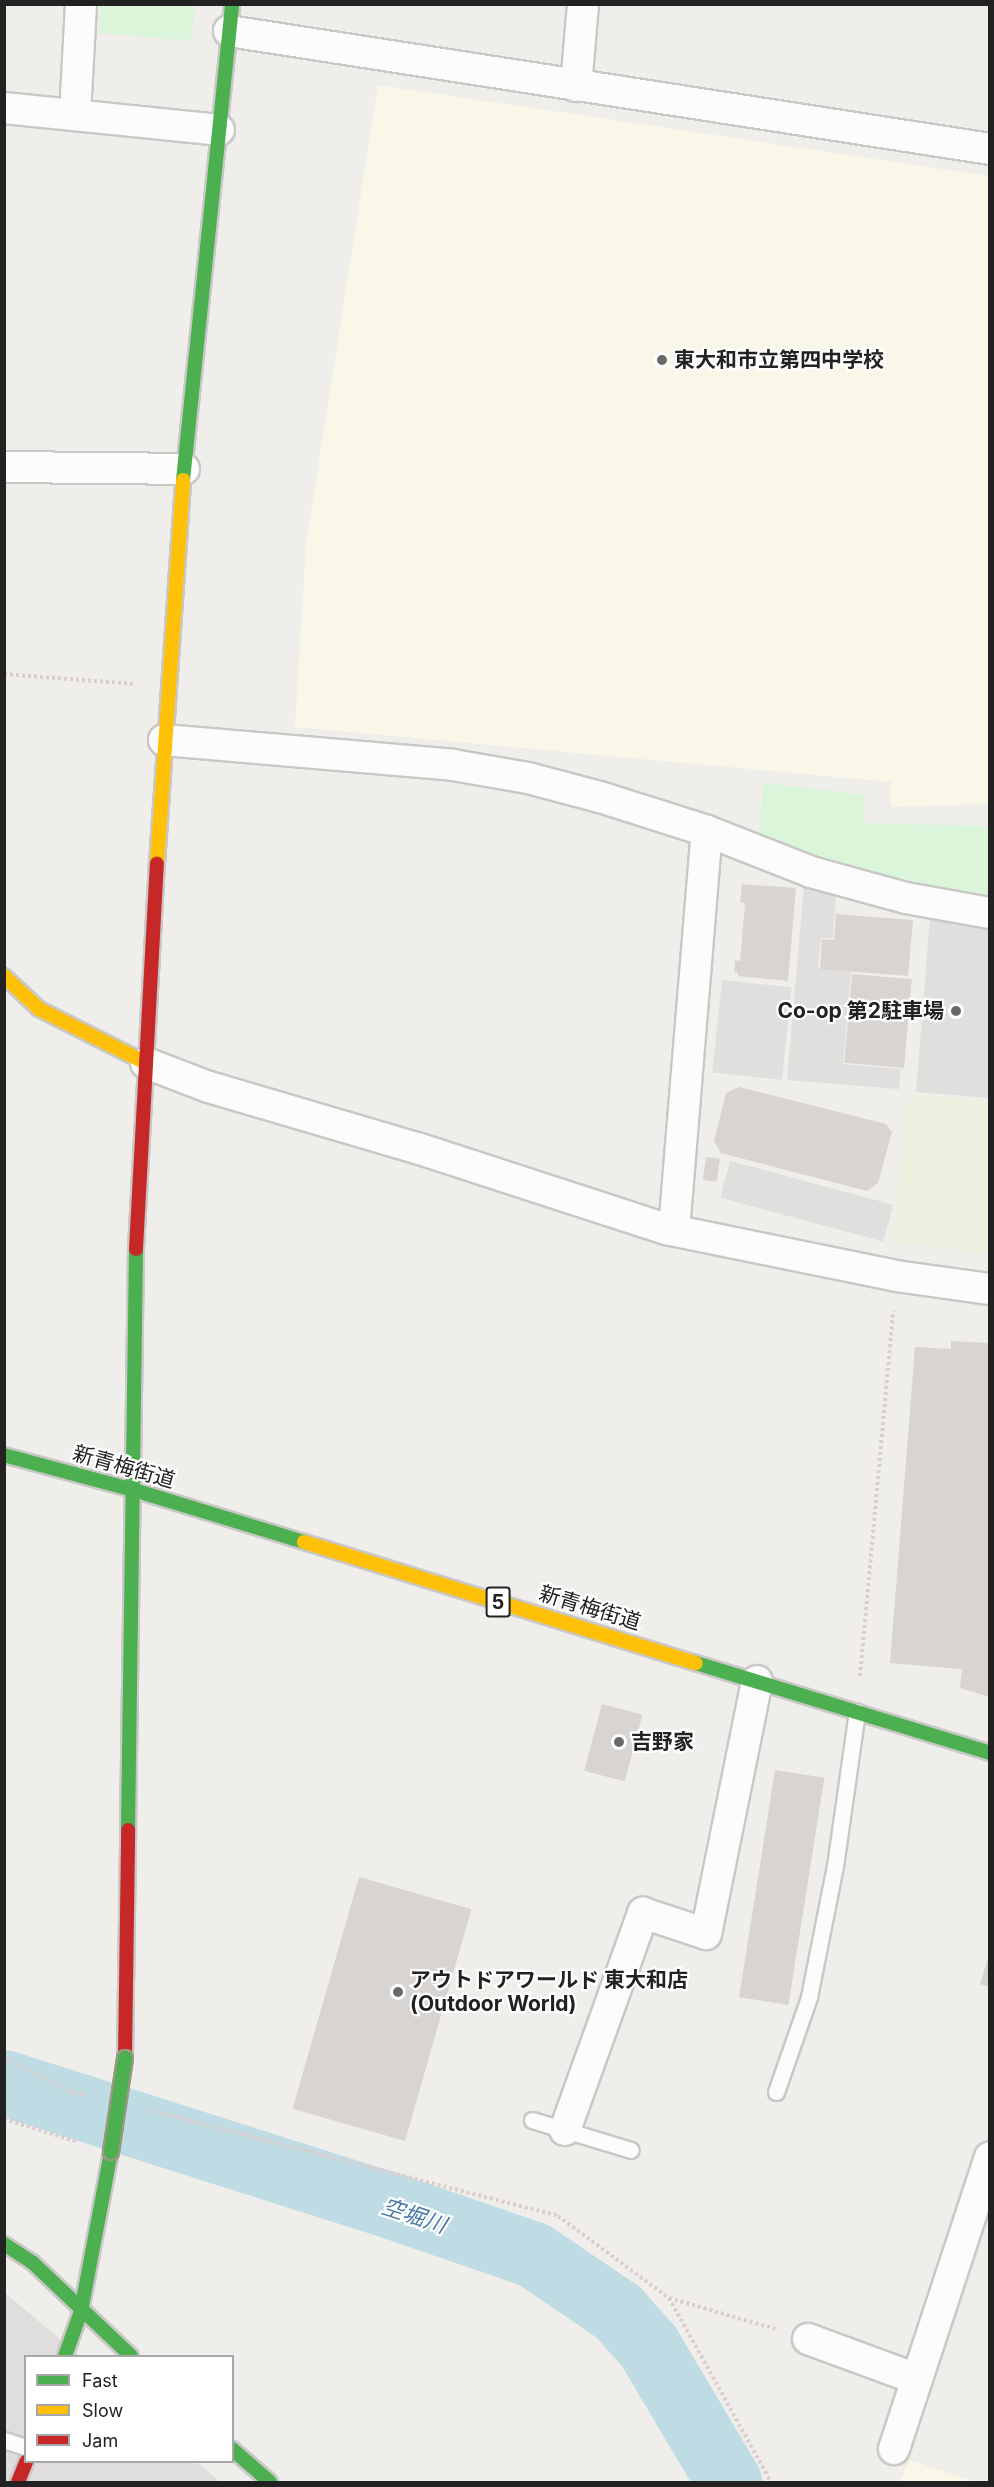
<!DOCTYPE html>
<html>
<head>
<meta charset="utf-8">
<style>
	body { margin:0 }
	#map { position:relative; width:994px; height:2487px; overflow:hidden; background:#f0eeeb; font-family:Inter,"Noto Sans JP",sans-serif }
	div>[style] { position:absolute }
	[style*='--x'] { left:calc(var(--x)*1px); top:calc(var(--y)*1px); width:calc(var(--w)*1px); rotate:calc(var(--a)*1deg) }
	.residential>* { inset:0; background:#dfdedc }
	.education>* { inset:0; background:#f8f7e8 }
	.farmland>* { inset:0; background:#efefdf }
	.park>* { inset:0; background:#daf5da }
	.parking>* { inset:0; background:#e0dfde; transform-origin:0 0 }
	.river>* { height:66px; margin:-33px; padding:0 33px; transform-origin:33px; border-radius:33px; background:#bfdbe3 }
	.building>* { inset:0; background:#d7d4d2; transform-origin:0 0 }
	.path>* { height:4px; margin-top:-2px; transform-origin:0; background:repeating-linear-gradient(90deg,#dccecd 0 3px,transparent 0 6px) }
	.roads { filter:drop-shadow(2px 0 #c9c8c7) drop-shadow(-2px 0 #c9c8c7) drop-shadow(0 2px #c9c8c7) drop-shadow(0 -2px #c9c8c7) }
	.lane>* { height:15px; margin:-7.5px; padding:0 7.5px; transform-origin:7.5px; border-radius:7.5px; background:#fdfcfc }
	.street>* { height:30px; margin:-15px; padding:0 15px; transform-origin:15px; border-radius:15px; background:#fdfcfc }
	.fast>* { height:14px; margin:-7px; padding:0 7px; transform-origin:7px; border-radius:7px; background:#4caf50 }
	.slow>* { height:14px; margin:-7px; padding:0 7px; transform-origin:7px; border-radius:7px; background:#ffc107 }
	.jam>* { height:14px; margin:-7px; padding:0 7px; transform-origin:7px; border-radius:7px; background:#c62828 }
	.bridges { filter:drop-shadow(2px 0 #999a82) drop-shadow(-2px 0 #999a82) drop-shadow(0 2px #999a82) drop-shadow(0 -2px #999a82) }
	.fast-bridge>* { height:14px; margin:-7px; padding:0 7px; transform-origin:7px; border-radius:7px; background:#4caf50 }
	.dots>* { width:16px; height:16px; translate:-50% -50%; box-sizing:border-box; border:3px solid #fff; border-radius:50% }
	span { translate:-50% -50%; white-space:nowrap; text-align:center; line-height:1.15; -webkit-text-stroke:4.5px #fff; paint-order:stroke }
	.shield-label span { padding:2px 4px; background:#fff; border:2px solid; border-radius:4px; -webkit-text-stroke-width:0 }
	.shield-label { font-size:20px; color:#222; font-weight:700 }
	.poi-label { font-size:21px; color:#222; font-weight:700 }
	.left { translate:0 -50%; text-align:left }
	.right { translate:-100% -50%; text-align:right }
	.street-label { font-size:21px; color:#222 }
	.water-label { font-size:22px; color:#4a7aab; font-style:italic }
	.frame { position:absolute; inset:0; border:6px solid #222; pointer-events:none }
	.legend { position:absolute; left:24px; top:2355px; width:210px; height:108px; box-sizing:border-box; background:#fff; border:2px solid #a7a7a7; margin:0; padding:8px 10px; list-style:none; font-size:18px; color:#222 }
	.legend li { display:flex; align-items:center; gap:12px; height:30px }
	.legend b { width:30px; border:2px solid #a7a7a7 }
</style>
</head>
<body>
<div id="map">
	<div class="residential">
		<i style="clip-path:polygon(4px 2292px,80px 2356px,26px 2356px,26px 2462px,197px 2462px,220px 2482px,5px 2482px)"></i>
	</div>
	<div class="education">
		<i style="clip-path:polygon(378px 85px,989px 176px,989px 804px,891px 807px,891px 782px,295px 727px,306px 545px)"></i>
		<i style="clip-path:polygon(909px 2460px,977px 2482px,900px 2482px)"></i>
	</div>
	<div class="farmland">
		<i style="clip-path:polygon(915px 1094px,989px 1101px,989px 1254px,893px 1241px,906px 1102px,914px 1103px)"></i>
	</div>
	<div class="park">
		<i style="clip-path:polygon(100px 5px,196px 5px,190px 41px,99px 33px)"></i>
		<i style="clip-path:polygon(764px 783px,865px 795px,864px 823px,989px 826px,989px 895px,919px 889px,758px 835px)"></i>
	</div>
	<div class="parking">
		<i style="clip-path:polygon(804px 885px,836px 896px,833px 938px,821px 938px,818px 968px,851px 972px,843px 1064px,901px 1069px,899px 1089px,787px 1080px)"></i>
		<i style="clip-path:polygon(930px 918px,989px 930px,989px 1098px,916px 1092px)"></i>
		<i style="left:722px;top:980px;width:70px;height:93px;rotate:6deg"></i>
		<i style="left:730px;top:1161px;width:169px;height:38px;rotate:15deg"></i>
	</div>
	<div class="river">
		<i style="--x:4;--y:2083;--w:398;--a:17.6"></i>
		<i style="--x:383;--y:2203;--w:160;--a:19"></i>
		<i style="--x:534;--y:2255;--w:102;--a:34.2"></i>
		<i style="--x:618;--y:2312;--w:47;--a:48.5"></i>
		<i style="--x:649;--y:2347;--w:157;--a:59.3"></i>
	</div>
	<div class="building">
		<i style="clip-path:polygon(742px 884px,796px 888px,788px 981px,738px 976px,738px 973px,734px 972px,735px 960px,740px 961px,745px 903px,740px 902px)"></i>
		<i style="clip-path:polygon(836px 914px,913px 920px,908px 976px,820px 969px,822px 939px,834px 940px)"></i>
		<i style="left:852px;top:974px;width:60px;height:89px;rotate:5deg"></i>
		<i style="clip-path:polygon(739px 1087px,886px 1124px,892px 1132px,878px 1183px,867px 1191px,721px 1153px,714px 1141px,726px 1093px)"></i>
		<i style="left:706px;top:1157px;width:14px;height:23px;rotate:8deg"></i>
		<i style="clip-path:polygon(951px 1341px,990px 1343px,990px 1697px,960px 1688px,962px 1669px,890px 1663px,915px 1347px,951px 1349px)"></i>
		<i style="left:602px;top:1704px;width:42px;height:69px;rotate:15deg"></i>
		<i style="left:775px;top:1770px;width:50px;height:230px;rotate:9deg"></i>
		<i style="left:359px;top:1877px;width:117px;height:241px;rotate:16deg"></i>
		<i style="clip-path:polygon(989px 1955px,990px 1955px,990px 1987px,980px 1984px)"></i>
	</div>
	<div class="path">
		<i style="--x:4;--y:674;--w:131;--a:4.4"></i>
		<i style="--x:860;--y:1676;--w:367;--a:-84.8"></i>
		<i style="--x:4;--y:2057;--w:79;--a:27.2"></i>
		<i style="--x:74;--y:2093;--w:11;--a:10"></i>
		<i style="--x:153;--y:2111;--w:418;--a:14.5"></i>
		<i style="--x:558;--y:2216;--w:138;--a:36.5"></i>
		<i style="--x:669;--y:2298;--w:210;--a:61"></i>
		<i style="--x:4;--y:2119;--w:77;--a:17.3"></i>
		<i style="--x:669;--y:2298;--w:111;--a:16.2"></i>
	</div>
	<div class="roads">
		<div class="lane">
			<i style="--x:776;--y:2092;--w:101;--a:-70.8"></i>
			<i style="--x:809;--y:1997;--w:134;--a:-78.8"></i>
			<i style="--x:835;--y:1866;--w:156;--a:-81.9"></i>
			<i style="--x:532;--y:2120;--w:103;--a:16.9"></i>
			<i style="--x:4;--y:2440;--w:23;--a:18"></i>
		</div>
		<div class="street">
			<i style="--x:229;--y:31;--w:770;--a:8.81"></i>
			<i style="--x:576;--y:86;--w:82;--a:-85.1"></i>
			<i style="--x:4;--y:108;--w:216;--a:5.8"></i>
			<i style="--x:75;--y:115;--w:111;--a:-86.9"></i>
			<i style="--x:4;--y:467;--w:180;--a:0.6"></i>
			<i style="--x:164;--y:740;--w:290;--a:4.9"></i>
			<i style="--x:453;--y:765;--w:76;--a:9.8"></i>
			<i style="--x:528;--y:778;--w:74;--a:14.8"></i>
			<i style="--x:600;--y:797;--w:112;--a:17.6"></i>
			<i style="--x:707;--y:831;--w:112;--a:21.5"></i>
			<i style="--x:811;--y:872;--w:98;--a:15.3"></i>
			<i style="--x:906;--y:898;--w:85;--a:10.1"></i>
			<i style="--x:146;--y:1063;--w:67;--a:20.9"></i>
			<i style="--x:209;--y:1087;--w:220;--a:16.4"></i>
			<i style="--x:420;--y:1149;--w:259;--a:18"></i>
			<i style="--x:666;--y:1229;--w:235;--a:11.5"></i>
			<i style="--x:896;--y:1276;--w:95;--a:7.9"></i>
			<i style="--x:674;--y:1230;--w:400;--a:-85.3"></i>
			<i style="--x:565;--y:2130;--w:231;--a:-70.2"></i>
			<i style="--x:643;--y:1913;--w:66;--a:18.4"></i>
			<i style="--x:706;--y:1934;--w:258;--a:-78.6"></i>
			<i style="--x:808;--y:2339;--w:116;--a:20.2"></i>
			<i style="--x:894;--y:2449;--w:307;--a:-71.8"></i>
		</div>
		<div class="fast">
			<i style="--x:183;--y:480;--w:479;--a:-84.1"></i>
			<i style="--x:4;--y:1455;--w:135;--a:15.1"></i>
			<i style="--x:134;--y:1490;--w:178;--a:17"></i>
			<i style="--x:696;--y:1663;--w:307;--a:17"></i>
			<i style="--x:128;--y:1830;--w:581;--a:-89.21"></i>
			<i style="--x:4;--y:2244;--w:35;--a:33"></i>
			<i style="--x:33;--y:2263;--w:135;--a:43.5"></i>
			<i style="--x:65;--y:2356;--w:48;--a:-70.4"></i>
			<i style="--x:81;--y:2311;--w:162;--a:-79.3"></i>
			<i style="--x:232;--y:2449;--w:50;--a:41"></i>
		</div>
		<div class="slow">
			<i style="--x:157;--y:864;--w:385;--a:-86.1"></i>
			<i style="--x:4;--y:976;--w:48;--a:43.3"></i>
			<i style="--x:39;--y:1009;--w:120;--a:26.8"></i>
			<i style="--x:304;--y:1542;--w:410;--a:17.2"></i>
		</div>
		<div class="jam">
			<i style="--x:136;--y:1249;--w:386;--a:-86.9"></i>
			<i style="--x:125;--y:2058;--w:228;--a:-89.2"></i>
			<i style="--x:18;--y:2482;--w:22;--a:-68"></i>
		</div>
	</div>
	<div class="bridges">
		<div class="fast-bridge">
			<i style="--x:111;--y:2152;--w:95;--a:-81.5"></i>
		</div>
	</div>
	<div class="dots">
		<i style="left:662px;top:360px;background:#6a6968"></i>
		<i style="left:956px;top:1011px;background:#6a6968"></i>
		<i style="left:619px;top:1742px;background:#6a6968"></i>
		<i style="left:398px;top:1992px;background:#6a6968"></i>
	</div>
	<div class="shield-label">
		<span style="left:498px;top:1602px">5</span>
	</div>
	<div class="poi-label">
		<span class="left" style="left:674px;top:360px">東大和市立第四中学校</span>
		<span class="right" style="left:944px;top:1011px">Co-op 第2駐車場</span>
		<span class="left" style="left:631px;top:1742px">吉野家</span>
		<span class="left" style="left:410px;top:1992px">アウトドアワールド 東大和店<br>(Outdoor World)</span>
	</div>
	<div class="street-label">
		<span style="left:124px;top:1467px;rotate:16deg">新青梅街道</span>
		<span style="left:590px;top:1608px;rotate:17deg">新青梅街道</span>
	</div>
	<div class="water-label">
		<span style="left:414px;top:2216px;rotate:18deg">空堀川</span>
	</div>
	<div class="frame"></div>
	<ul class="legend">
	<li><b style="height:8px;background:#4caf50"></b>Fast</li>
	<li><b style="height:8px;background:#ffc107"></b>Slow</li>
	<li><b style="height:8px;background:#c62828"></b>Jam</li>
	</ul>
</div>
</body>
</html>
